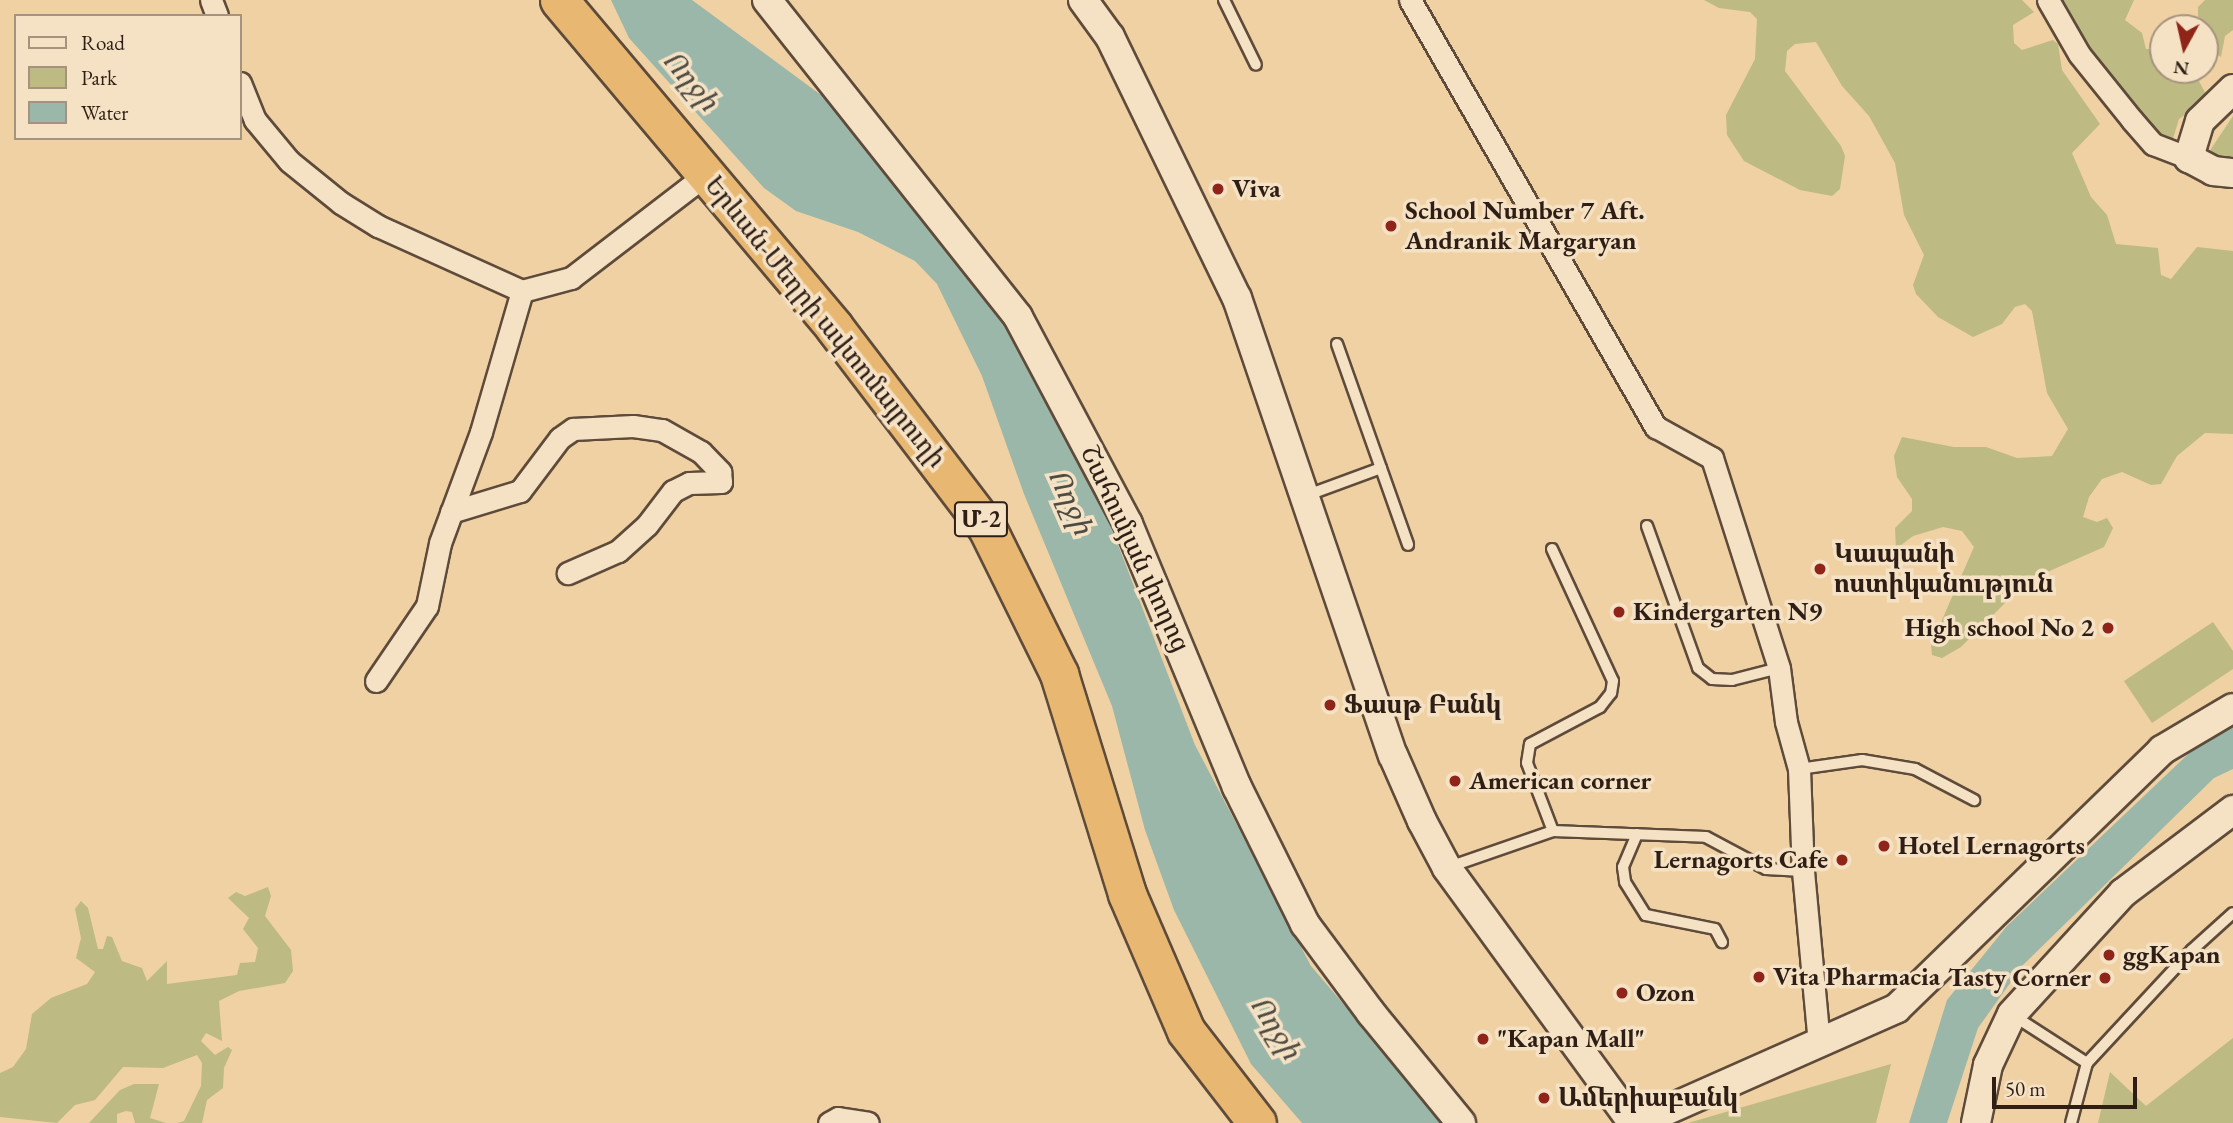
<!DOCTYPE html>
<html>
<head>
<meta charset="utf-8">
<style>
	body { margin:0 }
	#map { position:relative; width:2233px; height:1123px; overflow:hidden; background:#efd1a4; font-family:"EB Garamond","Noto Serif Armenian",serif }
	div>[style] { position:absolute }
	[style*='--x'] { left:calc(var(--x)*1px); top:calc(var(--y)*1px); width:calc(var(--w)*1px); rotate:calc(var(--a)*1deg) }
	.green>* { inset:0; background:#bdba83 }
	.water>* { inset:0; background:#9ab7a9 }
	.roads { filter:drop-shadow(2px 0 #5e4b3a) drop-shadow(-2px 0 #5e4b3a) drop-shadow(0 2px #5e4b3a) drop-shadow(0 -2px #5e4b3a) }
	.lane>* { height:10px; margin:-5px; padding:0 5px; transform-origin:5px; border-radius:5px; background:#f5e1c4 }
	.street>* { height:21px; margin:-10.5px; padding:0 10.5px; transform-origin:10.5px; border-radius:10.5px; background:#f5e1c4 }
	.secondary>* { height:28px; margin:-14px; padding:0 14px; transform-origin:14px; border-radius:14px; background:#f5e1c4 }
	.highway>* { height:37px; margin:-18.5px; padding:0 18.5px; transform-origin:18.5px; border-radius:18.5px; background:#e8b872 }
	.dots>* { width:19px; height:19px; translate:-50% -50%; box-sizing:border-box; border:4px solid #f5e1c4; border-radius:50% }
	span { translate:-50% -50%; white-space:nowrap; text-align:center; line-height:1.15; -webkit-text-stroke:7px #f5e1c4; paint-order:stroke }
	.shield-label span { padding:2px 5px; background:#f5e1c4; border:2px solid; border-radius:5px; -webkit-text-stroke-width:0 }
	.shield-label { font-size:24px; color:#2e1e16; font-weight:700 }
	.poi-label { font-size:26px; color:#2e1e16; font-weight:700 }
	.left { translate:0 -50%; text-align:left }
	.right { translate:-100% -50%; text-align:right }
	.street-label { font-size:26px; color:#2e1e16 }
	.water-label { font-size:28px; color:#4e4c42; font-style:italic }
	.legend { position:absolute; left:14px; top:14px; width:228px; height:126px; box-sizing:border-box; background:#f5e1c4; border:2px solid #a5937e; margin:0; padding:9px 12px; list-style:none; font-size:21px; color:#2e1e16 }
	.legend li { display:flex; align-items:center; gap:14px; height:35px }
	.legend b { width:35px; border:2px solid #a5937e }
	.north { position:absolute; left:2149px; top:14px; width:70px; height:70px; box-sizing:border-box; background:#f5e1c4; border:2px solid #a5937e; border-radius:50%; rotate:188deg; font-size:19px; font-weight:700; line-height:28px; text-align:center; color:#2e1e16 }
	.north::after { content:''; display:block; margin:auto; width:24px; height:32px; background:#8f2418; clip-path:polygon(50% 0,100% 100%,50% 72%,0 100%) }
	.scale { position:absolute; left:1992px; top:1077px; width:145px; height:32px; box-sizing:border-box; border:4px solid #2e1e16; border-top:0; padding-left:9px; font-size:21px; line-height:24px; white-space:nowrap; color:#2e1e16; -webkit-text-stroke:5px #f5e1c4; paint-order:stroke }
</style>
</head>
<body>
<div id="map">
	<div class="green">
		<i style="clip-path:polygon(1704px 0,2022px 0,2034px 12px,2013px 25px,2014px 43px,2022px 50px,2053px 40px,2058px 44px,2062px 70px,2100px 124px,2072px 153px,2091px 197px,2107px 215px,2116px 244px,2158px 248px,2161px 275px,2171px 279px,2197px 247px,2233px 251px,2233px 434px,2205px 433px,2177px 456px,2161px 484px,2151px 485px,2122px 472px,2102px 479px,2089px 497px,2083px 517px,2097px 522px,2107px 518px,2113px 528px,2104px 547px,2027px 581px,1961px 647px,1942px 658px,1932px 655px,1931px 645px,1974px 547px,1962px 531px,1943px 527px,1913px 536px,1896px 549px,1895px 528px,1912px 511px,1912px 499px,1897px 477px,1894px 456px,1902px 437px,1954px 447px,1986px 447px,2017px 458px,2052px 456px,2068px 429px,2047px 393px,2032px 311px,2025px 304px,2015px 307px,2002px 324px,1973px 337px,1938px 317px,1916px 294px,1913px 285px,1924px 255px,1904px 215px,1895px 163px,1869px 116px,1842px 86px,1816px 42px,1795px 44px,1787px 51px,1785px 71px,1841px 146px,1845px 156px,1840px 189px,1832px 196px,1800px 190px,1744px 161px,1727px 135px,1726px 115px,1755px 59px,1757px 19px,1750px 12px,1719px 8px)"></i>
		<i style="clip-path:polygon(2056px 0,2134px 0,2125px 20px,2142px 33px,2146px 49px,2163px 49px,2163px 70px,2193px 70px,2208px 98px,2179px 119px,2171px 145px,2165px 147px,2088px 56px)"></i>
		<i style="clip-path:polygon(2205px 0,2233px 0,2233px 30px,2225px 36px,2221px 57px,2209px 49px,2208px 28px,2198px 17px,2198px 7px)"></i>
		<i style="clip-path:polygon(2233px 116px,2233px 170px,2203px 161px)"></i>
		<i style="clip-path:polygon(2213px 622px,2233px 651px,2233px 669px,2152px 723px,2124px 681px)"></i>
		<i style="clip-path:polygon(268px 887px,271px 896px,265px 916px,291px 950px,293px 971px,285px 983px,239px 991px,219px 1001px,222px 1041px,206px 1033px,201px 1041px,215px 1055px,228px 1047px,232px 1050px,224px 1068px,223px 1088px,207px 1100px,202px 1123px,177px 1123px,184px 1121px,201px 1086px,202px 1063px,197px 1055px,163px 1068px,123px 1067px,95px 1100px,75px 1105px,57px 1123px,0 1117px,0 1073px,13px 1067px,26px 1049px,32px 1014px,51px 998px,87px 984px,95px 972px,76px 958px,81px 938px,75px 909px,81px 901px,88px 908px,98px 949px,103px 949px,107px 936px,112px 937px,122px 961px,142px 968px,147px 981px,167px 961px,167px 984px,237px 975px,240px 963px,255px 962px,258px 948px,243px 929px,249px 918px,228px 898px,236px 892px,245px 896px)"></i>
		<i style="clip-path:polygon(2233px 1038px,2233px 1123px,2098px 1123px,2110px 1072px,2146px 1106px)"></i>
		<i style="clip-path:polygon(1891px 1064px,1876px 1123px,1688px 1123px)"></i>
		<i style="clip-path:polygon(134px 1084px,159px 1084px,150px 1118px,166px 1123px,135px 1123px,132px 1112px,126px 1111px,117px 1114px,117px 1123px,89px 1123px,120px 1090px)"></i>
	</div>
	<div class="water">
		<i style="clip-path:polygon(611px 0,692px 0,840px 109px,974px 278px,1023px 352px,1097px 490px,1195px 745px,1311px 966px,1445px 1123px,1302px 1123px,1251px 1064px,1174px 910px,1145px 830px,1112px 706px,1024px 494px,982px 376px,937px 284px,915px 261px,858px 232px,796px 211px,764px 188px,629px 38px)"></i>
		<i style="clip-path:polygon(2233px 726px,2233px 769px,2214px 778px,2023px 965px,1978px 1028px,1947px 1123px,1909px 1123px,1947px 1000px,2007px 926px,2203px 740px)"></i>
	</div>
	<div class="roads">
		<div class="lane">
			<i style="--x:1224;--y:0;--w:72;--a:63.8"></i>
			<i style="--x:1337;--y:344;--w:213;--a:70.5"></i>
			<i style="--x:1305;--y:496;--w:81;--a:-20.2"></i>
			<i style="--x:1647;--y:526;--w:151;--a:70.2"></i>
			<i style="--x:1698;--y:668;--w:18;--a:38"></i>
			<i style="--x:1712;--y:679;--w:20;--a:3"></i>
			<i style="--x:1732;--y:680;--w:49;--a:-14.3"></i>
			<i style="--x:1552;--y:549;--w:145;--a:65.2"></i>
			<i style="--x:1613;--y:681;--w:12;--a:99"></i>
			<i style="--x:1611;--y:693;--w:18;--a:128"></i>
			<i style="--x:1600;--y:707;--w:79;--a:152.1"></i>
			<i style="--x:1530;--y:744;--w:19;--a:99"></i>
			<i style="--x:1527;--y:763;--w:73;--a:69.1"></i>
			<i style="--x:1799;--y:769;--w:64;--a:-8.1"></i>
			<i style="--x:1862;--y:760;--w:54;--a:9.6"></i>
			<i style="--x:1915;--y:769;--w:67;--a:27.7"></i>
			<i style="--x:1637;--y:834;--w:36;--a:113"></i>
			<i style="--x:1623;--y:867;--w:15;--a:82"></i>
			<i style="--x:1625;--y:882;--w:39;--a:58"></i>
			<i style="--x:1646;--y:915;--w:70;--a:11.5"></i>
			<i style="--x:1715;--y:929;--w:15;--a:62"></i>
			<i style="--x:1449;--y:867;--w:110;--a:-19.1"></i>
			<i style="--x:1553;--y:831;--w:153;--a:2.2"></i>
			<i style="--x:1706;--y:837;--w:68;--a:28.1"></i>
			<i style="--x:1766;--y:869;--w:37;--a:3"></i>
			<i style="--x:2014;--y:1016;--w:87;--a:32.8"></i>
			<i style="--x:2087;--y:1063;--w:62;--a:104.9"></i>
			<i style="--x:2087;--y:1063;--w:154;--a:-47.1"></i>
			<i style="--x:2192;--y:950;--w:55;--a:-42.1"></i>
		</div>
		<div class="street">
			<i style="--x:211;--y:0;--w:17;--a:69"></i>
			<i style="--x:1410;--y:0;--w:493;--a:60.1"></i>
			<i style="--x:1656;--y:427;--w:64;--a:29"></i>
			<i style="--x:1712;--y:458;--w:220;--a:72.3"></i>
			<i style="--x:1779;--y:668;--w:54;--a:82.6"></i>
			<i style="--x:1786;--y:722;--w:49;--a:74.5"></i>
			<i style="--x:1799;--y:769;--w:102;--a:87.8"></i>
			<i style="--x:1803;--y:871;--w:174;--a:84.7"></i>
			<i style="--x:2048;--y:0;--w:62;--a:60.1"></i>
			<i style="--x:2079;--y:54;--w:85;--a:51.2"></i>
			<i style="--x:2132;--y:120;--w:32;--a:49"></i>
			<i style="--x:2153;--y:144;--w:39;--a:21"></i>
			<i style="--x:240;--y:83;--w:40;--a:68"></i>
			<i style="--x:255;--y:120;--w:53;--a:50.3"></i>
			<i style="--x:289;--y:161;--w:67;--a:38.9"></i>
			<i style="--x:341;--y:203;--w:44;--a:31.9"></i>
			<i style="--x:378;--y:226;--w:158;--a:24.3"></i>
			<i style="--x:522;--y:291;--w:51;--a:-14.9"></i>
			<i style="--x:571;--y:278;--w:169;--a:-37.5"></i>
			<i style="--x:451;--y:512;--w:72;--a:-16.9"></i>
			<i style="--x:520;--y:491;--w:66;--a:-53"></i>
			<i style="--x:560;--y:438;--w:16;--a:-35"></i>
			<i style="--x:573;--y:429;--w:60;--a:-2.9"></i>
			<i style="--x:633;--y:426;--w:29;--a:8"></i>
			<i style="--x:662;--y:430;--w:45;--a:29.4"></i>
			<i style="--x:701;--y:452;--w:28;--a:46"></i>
			<i style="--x:720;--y:472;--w:10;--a:84"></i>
			<i style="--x:721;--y:482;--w:32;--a:178"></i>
			<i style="--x:689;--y:483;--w:18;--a:153"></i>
			<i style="--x:673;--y:491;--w:43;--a:127.4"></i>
			<i style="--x:647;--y:525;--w:39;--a:138"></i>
			<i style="--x:618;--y:551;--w:55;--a:156.3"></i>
			<i style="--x:376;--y:681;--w:91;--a:-55.8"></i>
			<i style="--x:427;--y:606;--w:64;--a:-78.3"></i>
			<i style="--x:440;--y:543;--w:118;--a:-69.7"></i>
			<i style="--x:481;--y:432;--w:147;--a:-73.8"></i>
			<i style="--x:829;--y:1123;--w:10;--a:-29"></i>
			<i style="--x:838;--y:1118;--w:30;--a:9"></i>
		</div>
		<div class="secondary">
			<i style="--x:767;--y:0;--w:404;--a:51.6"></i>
			<i style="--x:1018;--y:317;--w:234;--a:62"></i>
			<i style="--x:1128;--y:524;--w:285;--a:67.5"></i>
			<i style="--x:1237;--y:787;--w:153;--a:63.6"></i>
			<i style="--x:1305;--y:924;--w:111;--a:53.4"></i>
			<i style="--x:1371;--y:1013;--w:142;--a:50.7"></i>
			<i style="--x:1083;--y:0;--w:46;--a:53.9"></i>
			<i style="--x:1110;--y:37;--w:290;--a:64.1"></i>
			<i style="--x:1237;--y:298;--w:483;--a:71.2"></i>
			<i style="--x:1393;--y:755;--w:72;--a:66.3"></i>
			<i style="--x:1422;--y:821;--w:53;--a:62"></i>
			<i style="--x:1447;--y:868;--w:316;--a:53.9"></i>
			<i style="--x:2233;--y:89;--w:46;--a:135.9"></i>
			<i style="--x:2200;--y:121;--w:39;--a:107"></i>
			<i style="--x:2189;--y:158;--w:27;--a:28"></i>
			<i style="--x:2213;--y:171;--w:20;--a:6"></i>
			<i style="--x:1638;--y:1123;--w:283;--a:-23.9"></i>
			<i style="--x:1897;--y:1008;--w:370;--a:-44.2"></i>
			<i style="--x:2162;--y:750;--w:82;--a:-30.6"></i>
			<i style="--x:1976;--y:1123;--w:59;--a:-78.3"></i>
			<i style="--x:1988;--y:1065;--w:56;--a:-64.8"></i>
			<i style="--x:2012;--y:1014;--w:164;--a:-47.5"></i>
			<i style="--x:2123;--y:893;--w:138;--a:-37"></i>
		</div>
		<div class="highway">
			<i style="--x:559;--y:0;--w:427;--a:49.9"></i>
			<i style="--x:834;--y:327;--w:253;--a:52.7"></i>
			<i style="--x:987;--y:528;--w:163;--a:63.7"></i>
			<i style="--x:1059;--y:674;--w:230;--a:72.8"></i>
			<i style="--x:1127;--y:894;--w:149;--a:66.7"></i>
			<i style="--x:1186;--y:1031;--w:116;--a:52.3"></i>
		</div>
	</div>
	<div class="dots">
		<i style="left:1218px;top:189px;background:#8f2418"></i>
		<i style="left:1391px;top:226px;background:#8f2418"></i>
		<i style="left:1820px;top:569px;background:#8f2418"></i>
		<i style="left:1619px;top:612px;background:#8f2418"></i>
		<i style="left:2108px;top:628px;background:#8f2418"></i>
		<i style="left:1330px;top:705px;background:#8f2418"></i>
		<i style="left:1455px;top:781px;background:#8f2418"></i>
		<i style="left:1884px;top:846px;background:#8f2418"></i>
		<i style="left:1842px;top:860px;background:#8f2418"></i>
		<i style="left:2109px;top:955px;background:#8f2418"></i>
		<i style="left:1759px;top:977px;background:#8f2418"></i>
		<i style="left:2105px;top:978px;background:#8f2418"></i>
		<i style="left:1622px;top:993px;background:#8f2418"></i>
		<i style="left:1483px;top:1039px;background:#8f2418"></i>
		<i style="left:1544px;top:1098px;background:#8f2418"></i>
	</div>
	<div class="shield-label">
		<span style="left:981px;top:519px">Մ-2</span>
	</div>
	<div class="poi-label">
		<span class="left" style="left:1232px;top:189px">Viva</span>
		<span class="left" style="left:1405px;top:226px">School Number 7 Aft.<br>Andranik Margaryan</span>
		<span class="left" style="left:1834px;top:569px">Կապանի<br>ոստիկանություն</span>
		<span class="left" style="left:1633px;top:612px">Kindergarten N9</span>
		<span class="right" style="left:2094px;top:628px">High school No 2</span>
		<span class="left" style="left:1344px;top:705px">Ֆասթ Բանկ</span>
		<span class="left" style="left:1469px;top:781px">American corner</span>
		<span class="left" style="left:1898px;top:846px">Hotel Lernagorts</span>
		<span class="right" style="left:1828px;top:860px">Lernagorts Cafe</span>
		<span class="left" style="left:2123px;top:955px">ggKapan</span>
		<span class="left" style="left:1773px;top:977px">Vita Pharmacia</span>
		<span class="right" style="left:2091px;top:978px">Tasty Corner</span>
		<span class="left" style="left:1636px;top:993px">Ozon</span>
		<span class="left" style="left:1497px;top:1039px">"Kapan Mall"</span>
		<span class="left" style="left:1558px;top:1098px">Ամերիաբանկ</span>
	</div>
	<div class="street-label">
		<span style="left:825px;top:322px;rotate:51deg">Երևան-Մեղրի ավտոմայրուղի</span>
		<span style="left:1135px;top:549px;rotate:65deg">Շահումյան փողոց</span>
	</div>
	<div class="water-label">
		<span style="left:691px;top:80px;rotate:50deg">Ողջի</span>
		<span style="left:1071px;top:501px;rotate:66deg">Ողջի</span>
		<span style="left:1276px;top:1027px;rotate:58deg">Ողջի</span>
	</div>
	<ul class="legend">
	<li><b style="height:9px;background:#f5e1c4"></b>Road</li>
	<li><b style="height:19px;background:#bdba83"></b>Park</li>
	<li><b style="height:19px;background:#9ab7a9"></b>Water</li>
	</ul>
	<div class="north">N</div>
	<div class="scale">50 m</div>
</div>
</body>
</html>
